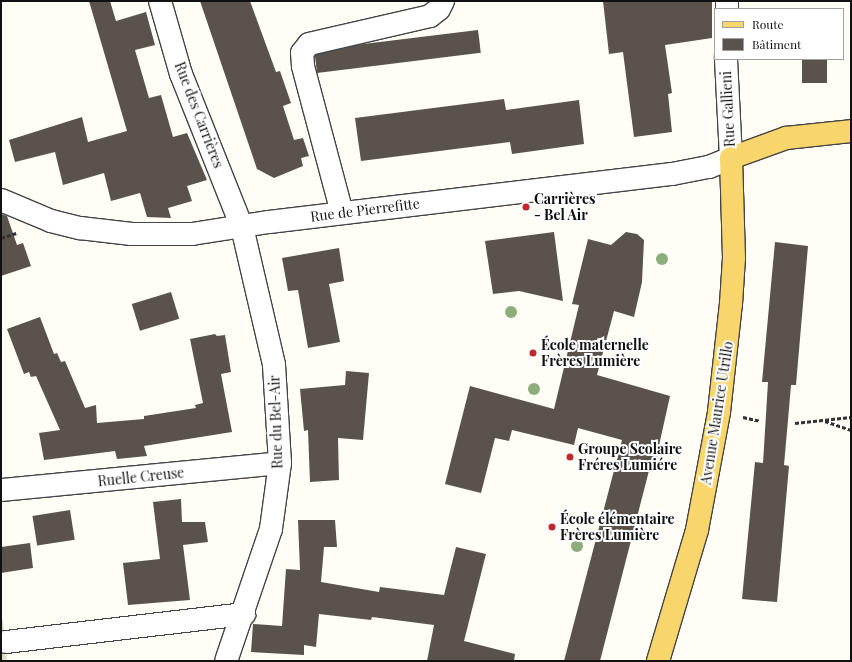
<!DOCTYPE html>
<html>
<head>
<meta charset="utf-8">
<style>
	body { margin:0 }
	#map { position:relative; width:852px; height:662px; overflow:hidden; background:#fffdf5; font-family:"Playfair Display",serif }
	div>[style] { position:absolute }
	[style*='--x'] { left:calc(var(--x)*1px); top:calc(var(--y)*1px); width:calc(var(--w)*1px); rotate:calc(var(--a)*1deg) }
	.cemetery>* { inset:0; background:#d9e3c4 }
	.building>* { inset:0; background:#5a524d; transform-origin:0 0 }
	.path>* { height:2.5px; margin-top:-1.25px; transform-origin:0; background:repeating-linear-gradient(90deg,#333 0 4px,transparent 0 6px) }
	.roads { filter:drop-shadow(1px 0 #444) drop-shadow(-1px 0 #444) drop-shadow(0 1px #444) drop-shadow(0 -1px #444) }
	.minor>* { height:22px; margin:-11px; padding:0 11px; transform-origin:11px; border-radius:11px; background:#fff }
	.major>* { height:22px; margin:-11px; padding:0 11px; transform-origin:11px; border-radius:11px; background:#f9d66b }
	.trees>* { width:12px; height:12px; margin:-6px; border-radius:50%; background:#8dad7f }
	.dots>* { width:11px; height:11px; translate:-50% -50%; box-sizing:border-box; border:2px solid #fff; border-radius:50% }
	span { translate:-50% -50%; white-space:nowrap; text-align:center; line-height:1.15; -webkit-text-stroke:4px #fff; paint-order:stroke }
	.street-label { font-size:14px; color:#111 }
	.poi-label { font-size:14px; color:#111; font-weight:700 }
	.left { translate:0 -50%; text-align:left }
	.frame { position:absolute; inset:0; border:2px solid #111; pointer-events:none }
	.legend { position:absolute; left:714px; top:8px; width:130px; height:52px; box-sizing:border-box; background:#fff; border:1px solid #a0a0a0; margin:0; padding:5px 7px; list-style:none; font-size:12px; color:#111 }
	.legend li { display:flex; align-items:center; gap:8px; height:20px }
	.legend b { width:20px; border:1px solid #a0a0a0 }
</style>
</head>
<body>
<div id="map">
	<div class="cemetery">
		<i style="clip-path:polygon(1px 611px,6px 642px,7px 661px,1px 661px)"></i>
	</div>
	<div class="building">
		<i style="clip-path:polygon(89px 1px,110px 1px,116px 21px,146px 12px,155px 45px,135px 50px,149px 98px,161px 95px,173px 137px,187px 133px,207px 180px,187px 186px,192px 201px,168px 208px,171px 218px,147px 217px,140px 193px,111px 201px,104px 173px,63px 185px,55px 152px,15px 162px,9px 140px,82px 117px,88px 142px,127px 131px)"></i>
		<i style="clip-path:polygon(200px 1px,250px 1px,276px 72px,280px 71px,291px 103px,283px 106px,294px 140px,303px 138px,309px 156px,301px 158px,303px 166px,274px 178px,257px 169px)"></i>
		<i style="clip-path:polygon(603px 1px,712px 1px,712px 38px,665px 45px,672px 93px,668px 94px,672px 132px,634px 137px,623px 52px,609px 54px)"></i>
		<i style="left:478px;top:30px;width:23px;height:165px;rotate:83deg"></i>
		<i style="left:802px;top:59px;width:25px;height:24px"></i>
		<i style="clip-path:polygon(504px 99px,506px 110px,579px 100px,584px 144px,512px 154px,510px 142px,361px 161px,355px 118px)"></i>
		<i style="clip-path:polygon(1px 214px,7px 216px,17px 245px,23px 243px,31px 266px,1px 276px)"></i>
		<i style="clip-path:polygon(554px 232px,563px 301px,519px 291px,493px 294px,485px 241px)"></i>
		<i style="clip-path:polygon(626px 232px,637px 234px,644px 240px,642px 282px,634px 317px,614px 311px,597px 375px,670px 396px,656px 459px,652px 459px,600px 661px,564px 661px,622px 440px,578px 428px,574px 445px,512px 430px,509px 441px,495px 438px,481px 493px,445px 484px,470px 386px,554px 409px,579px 305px,572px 304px,588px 239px,611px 245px)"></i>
		<i style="clip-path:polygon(775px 242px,808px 246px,796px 385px,791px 385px,788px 420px,784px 465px,789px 466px,777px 602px,742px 599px,755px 462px,763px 463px,768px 382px,762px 382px)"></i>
		<i style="clip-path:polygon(339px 248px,344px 281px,329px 284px,340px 342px,308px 348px,298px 290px,288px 291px,282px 258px)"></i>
		<i style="left:171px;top:292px;width:28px;height:41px;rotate:73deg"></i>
		<i style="clip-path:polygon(40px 317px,54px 354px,57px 353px,61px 362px,65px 361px,85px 408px,96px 405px,97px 423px,144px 419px,144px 416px,196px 408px,195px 405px,203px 403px,190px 339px,215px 334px,217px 336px,225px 335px,231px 372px,221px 374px,232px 432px,144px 446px,147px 456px,117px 459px,115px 451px,44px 460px,39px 433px,60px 430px,36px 376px,31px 377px,29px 372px,24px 374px,7px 329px)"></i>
		<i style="clip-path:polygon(346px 371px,369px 373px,363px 440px,338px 438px,339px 480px,310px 482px,308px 430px,304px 431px,300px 389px,345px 385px)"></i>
		<i style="clip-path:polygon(181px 499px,182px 522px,205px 522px,208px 542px,183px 545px,190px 600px,128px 605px,123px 563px,160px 559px,153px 502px)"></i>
		<i style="left:70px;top:510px;width:30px;height:38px;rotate:81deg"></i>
		<i style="clip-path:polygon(298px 520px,335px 520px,337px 547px,324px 547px,321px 582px,379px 592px,380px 587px,444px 595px,456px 547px,486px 554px,464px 641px,515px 654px,514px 661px,427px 661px,434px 625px,372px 617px,371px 620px,319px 614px,316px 647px,304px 645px,304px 655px,251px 652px,253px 624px,282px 626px,286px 569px,300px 570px)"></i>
		<i style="clip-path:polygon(30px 543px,33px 568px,1px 573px,1px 547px)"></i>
	</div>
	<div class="path">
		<i style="--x:1;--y:238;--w:16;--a:-18"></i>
		<i style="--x:743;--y:417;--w:17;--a:13"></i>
		<i style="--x:825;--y:421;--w:28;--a:19"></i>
		<i style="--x:795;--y:423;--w:56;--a:-6.1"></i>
	</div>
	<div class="roads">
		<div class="minor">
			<i style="--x:160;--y:1;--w:76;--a:74"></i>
			<i style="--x:181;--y:74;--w:165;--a:68.3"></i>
			<i style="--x:242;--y:227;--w:142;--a:76.9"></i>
			<i style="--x:274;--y:365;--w:98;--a:86.5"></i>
			<i style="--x:280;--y:463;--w:67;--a:97.8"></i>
			<i style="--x:271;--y:529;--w:139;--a:108.8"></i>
			<i style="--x:727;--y:9;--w:8;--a:-90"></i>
			<i style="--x:1;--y:200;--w:54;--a:22.8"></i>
			<i style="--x:51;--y:221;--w:30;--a:14"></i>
			<i style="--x:80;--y:228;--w:52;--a:6.6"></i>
			<i style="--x:132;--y:234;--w:60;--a:0"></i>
			<i style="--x:192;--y:234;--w:78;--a:-8.9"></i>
			<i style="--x:269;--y:222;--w:406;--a:-6.8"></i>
			<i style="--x:672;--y:174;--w:38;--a:-11"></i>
			<i style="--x:709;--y:167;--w:24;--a:-22"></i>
			<i style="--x:731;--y:158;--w:99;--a:-92.9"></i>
			<i style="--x:342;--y:213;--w:152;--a:-104.9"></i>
			<i style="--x:303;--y:66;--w:13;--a:-94"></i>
			<i style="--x:302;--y:53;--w:11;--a:-52"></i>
			<i style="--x:309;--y:44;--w:124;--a:-13"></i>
			<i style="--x:430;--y:16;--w:11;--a:-38"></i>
			<i style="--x:439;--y:9;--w:9;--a:-63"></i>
			<i style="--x:1;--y:490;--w:280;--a:-5.5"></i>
			<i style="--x:6;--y:642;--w:240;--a:-6.7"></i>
		</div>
		<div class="major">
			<i style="--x:658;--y:661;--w:137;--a:-73.4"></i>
			<i style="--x:697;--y:530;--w:120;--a:-79.4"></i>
			<i style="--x:719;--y:412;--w:109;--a:-83.7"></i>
			<i style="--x:731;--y:304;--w:46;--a:-86.3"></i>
			<i style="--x:734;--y:258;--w:100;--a:-91.7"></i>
			<i style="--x:731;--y:158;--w:59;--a:-20"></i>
			<i style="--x:786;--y:138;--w:65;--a:-6.1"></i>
		</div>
	</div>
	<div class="trees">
		<i style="left:662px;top:259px"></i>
		<i style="left:511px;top:312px"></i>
		<i style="left:534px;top:389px"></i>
		<i style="left:577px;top:546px"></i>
	</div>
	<div class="dots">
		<i style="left:526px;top:207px;background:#c4262e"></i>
		<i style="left:533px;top:353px;background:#c4262e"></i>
		<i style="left:570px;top:457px;background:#c4262e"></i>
		<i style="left:552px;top:527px;background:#c4262e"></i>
	</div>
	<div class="street-label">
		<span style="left:728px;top:109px;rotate:-93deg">Rue Gallieni</span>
		<span style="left:199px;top:115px;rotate:69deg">Rue des Carrières</span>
		<span style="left:365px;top:210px;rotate:-7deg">Rue de Pierrefitte</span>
		<span style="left:717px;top:413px;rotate:-81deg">Avenue Maurice Utrillo</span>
		<span style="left:276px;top:422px;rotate:-92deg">Rue du Bel-Air</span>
		<span style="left:141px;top:477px;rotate:-6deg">Ruelle Creuse</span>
	</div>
	<div class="poi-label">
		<span class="left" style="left:534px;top:207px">Carrières<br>- Bel Air</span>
		<span class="left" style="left:541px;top:353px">École maternelle<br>Frères Lumière</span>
		<span class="left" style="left:578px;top:457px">Groupe Scolaire<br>Fréres Lumiére</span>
		<span class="left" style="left:560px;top:527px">École élémentaire<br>Frères Lumière</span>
	</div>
	<div class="frame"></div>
	<ul class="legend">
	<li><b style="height:5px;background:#f9d66b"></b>Route</li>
	<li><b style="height:11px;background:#5a524d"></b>Bâtiment</li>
	</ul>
</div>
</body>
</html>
